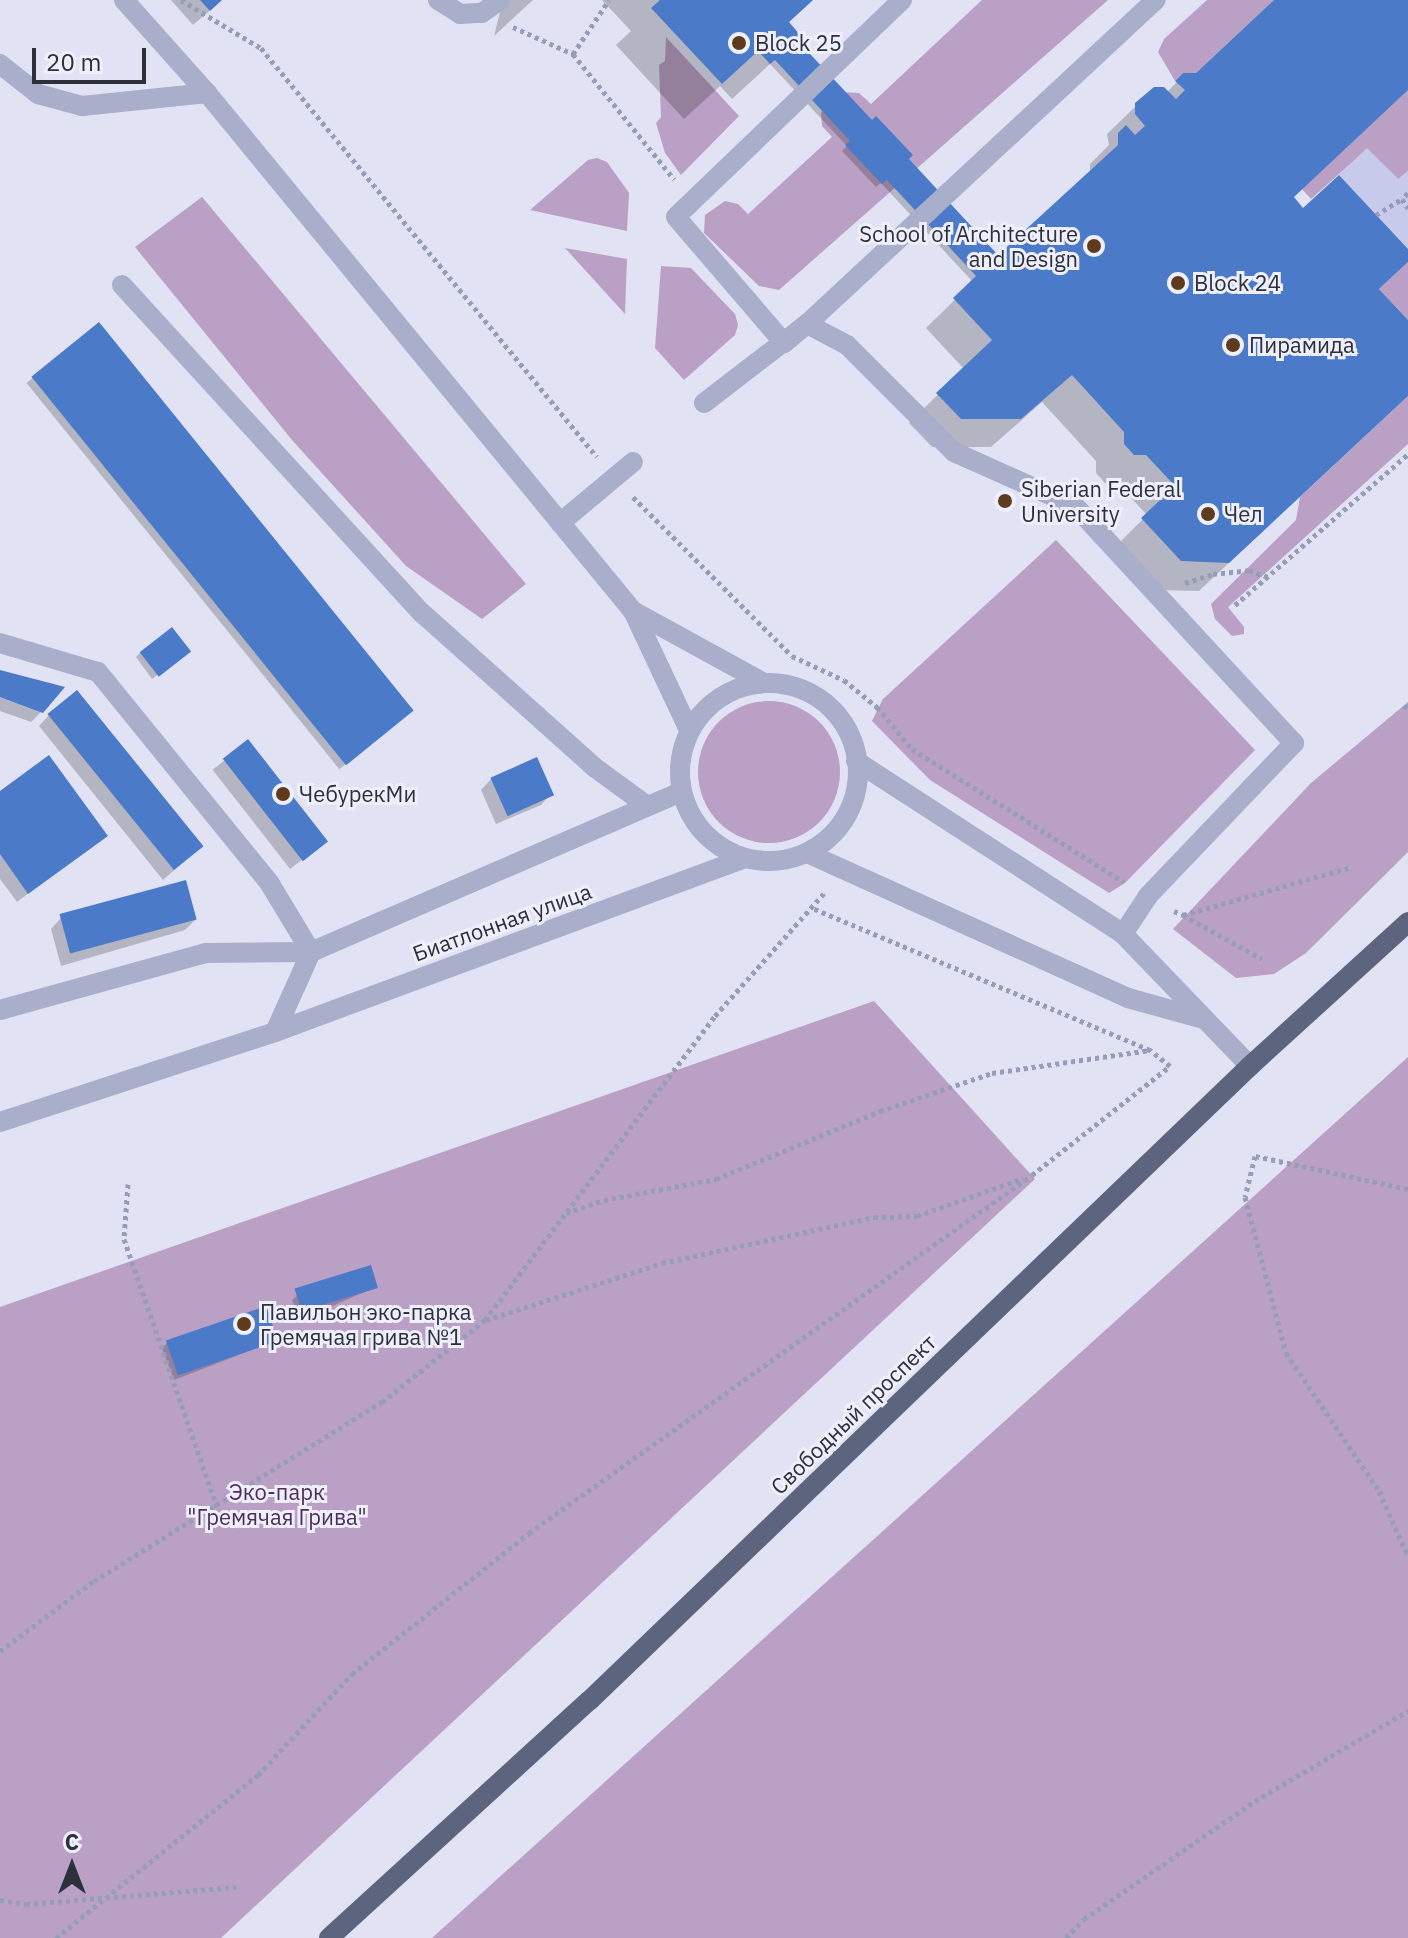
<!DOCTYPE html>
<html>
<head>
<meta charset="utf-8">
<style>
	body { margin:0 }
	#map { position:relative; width:1408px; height:1938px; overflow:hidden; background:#e1e3f4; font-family:"IBM Plex Sans",sans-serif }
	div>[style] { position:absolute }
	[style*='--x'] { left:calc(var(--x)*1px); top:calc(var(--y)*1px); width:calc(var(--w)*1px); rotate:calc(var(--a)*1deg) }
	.green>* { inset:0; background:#b9a0c4 }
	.round { border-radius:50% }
	.plaza>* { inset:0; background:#c8caec }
	.shadow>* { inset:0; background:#0003; transform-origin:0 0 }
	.building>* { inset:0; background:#4b7bc8; transform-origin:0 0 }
	.path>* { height:5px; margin-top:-2.5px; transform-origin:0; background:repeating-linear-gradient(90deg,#969db9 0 4px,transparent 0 8px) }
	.minor>* { height:20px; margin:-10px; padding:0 10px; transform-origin:10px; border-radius:10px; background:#a9aeca }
	.minor>.ring { margin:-10px; padding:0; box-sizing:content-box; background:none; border:20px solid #a9aeca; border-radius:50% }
	.major>* { height:20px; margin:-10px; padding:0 10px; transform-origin:10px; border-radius:10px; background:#5c657d }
	.dots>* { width:22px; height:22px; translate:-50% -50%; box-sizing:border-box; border:4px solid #eeeffb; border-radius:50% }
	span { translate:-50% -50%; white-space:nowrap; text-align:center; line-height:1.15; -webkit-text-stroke:6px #eeeffb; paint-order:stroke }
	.poi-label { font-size:22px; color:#2b303b }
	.left { translate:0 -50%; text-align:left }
	.right { translate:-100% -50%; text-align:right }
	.street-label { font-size:22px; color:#2b303b }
	.park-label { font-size:22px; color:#4e2e5a }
	.north { position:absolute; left:32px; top:1826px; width:80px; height:80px; -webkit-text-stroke:6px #eeeffb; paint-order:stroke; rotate:0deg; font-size:22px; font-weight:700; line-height:32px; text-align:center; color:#2b303b }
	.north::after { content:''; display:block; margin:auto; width:28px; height:36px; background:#2b303b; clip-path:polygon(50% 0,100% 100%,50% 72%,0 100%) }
	.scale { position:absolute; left:32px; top:48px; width:114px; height:36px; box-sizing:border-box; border:4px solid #2b303b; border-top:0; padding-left:10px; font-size:24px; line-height:28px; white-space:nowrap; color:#2b303b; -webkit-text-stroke:6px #eeeffb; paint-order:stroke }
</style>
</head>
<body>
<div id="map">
	<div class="green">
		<i style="clip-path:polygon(982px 0,1108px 0,779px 290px,759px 286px,704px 233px,705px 215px,725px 201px,738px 204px,748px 214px,832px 137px,822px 126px,821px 113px,830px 99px,842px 92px,859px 93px,871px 104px)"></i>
		<i style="clip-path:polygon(1207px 0,1274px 0,1196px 73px,1183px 73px,1175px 81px,1158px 52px,1164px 39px)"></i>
		<i style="clip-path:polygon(666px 37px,739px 116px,681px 175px,665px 153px,656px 123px,661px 117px,659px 65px,665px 61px)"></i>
		<i style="clip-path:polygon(1408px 90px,1408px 171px,1399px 180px,1367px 149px,1311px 199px,1302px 189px)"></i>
		<i style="clip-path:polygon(597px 158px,607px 162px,629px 193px,627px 231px,530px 210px,588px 160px)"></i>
		<i style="clip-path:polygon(202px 197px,526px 584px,482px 619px,406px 566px,292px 440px,135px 247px)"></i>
		<i style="clip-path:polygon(565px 248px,627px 259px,625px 314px)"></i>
		<i style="clip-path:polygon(1408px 262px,1408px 320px,1379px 289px)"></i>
		<i style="clip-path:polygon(661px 266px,691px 268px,735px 314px,738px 325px,735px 335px,684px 380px,655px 348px)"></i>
		<i style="clip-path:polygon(1408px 396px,1408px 444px,1228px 607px,1244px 627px,1244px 634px,1232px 636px,1215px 619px,1211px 604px,1296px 520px,1300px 497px)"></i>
		<i style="clip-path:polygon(1056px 540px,1255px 750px,1125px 883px,1109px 893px,930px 780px,872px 721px,883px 699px)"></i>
		<i class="round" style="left:698px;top:701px;width:142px;height:142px"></i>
		<i style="clip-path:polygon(1408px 702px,1408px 852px,1306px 953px,1274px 974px,1236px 978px,1173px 929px,1311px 783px)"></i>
		<i style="clip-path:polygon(874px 1001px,1035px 1179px,221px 1938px,0 1938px,0 1307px)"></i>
		<i style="clip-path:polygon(1408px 1057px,1408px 1938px,432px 1938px)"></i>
	</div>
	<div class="plaza">
		<i style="clip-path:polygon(1367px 148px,1398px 179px,1408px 171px,1408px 249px,1339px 175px)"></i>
	</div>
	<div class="shadow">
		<i style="clip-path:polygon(171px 0,222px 0,193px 25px)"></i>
		<i style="clip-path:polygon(503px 0,533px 0,494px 36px)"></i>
		<i style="clip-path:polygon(602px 0,813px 0,788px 23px,794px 40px,998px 258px,1090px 173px,1090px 164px,1109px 145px,1107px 134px,1137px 105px,1167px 92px,1184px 75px,1197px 74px,1277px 0,1408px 0,1408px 90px,1292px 198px,1303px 211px,1408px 252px,1408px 260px,1377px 290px,1408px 323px,1408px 394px,1199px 591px,1152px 590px,1114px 548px,1147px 515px,1117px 483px,1105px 483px,1096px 473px,1096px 461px,1042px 402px,991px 447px,932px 447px,909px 423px,964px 369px,926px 328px,973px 282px,881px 183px,876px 187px,842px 151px,847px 146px,770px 64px,732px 99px,720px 86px,684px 119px,616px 45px,631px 31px)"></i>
		<i style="left:98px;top:325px;width:497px;height:92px;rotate:51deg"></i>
		<i style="clip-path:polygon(140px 653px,183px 656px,152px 679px,136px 657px)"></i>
		<i style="clip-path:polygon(0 672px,42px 711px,31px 722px,0 711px)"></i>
		<i style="clip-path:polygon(49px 715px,189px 857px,163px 880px,39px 726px)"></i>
		<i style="left:248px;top:742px;width:126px;height:45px;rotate:52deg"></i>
		<i style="clip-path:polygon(491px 779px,551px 794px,541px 805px,496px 824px,481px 790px)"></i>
		<i style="clip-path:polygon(0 793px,105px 836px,17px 902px,0 879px)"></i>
		<i style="clip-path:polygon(61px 918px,195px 920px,185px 930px,61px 966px,51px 929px)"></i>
		<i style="clip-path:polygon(376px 1287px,300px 1320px,292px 1300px,297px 1296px)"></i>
		<i style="clip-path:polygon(275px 1341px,174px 1380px,162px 1348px,167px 1343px)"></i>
	</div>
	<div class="building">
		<i style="clip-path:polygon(200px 0,222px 0,210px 11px)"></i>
		<i style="clip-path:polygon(660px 0,813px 0,789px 22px,801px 36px,797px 40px,872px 120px,876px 116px,913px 155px,909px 159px,998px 255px,1118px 145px,1118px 133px,1126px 125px,1135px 135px,1145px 126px,1135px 114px,1135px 103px,1154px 87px,1164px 87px,1176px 99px,1185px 90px,1175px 81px,1183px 73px,1196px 73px,1274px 0,1408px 0,1408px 90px,1294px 197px,1303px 208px,1339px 175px,1408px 249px,1408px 262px,1379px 289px,1408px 320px,1408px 396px,1229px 563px,1181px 561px,1141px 518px,1175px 486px,1146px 455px,1134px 455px,1124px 444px,1124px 432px,1072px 375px,1021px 419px,961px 419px,936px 393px,992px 340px,953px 298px,976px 276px,887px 180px,882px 184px,845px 145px,850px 141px,775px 60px,770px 64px,758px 51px,722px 84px,651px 8px)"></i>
		<i style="left:99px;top:322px;width:500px;height:87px;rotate:51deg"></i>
		<i style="left:172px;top:627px;width:31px;height:41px;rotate:52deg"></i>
		<i style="clip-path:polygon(0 670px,65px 687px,43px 713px,0 697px)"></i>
		<i style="left:77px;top:690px;width:201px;height:38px;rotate:51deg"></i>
		<i style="left:248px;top:739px;width:130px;height:32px;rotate:52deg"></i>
		<i style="clip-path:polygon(49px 755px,108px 836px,28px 894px,0 854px,0 791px)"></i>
		<i style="left:537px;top:757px;width:42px;height:51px;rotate:66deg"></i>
		<i style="left:186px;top:880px;width:41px;height:131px;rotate:75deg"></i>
		<i style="left:371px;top:1265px;width:24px;height:80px;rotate:73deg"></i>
		<i style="left:266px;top:1306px;width:37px;height:106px;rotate:71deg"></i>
	</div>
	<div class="path">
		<i style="--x:181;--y:0;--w:93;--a:31"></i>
		<i style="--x:261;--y:48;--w:529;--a:50.6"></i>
		<i style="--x:513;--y:27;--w:66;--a:24.2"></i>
		<i style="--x:573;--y:54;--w:161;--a:51.1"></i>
		<i style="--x:573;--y:54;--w:65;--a:-56.3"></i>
		<i style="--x:1408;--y:193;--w:8;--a:135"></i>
		<i style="--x:1402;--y:199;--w:11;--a:56"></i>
		<i style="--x:1376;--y:215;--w:31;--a:-32"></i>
		<i style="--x:633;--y:497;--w:225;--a:45"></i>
		<i style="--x:792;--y:656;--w:57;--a:24.8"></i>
		<i style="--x:844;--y:680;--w:43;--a:39.3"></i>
		<i style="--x:877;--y:707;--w:55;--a:50.2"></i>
		<i style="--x:912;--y:749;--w:250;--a:32.1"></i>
		<i style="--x:1185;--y:583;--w:29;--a:-18"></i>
		<i style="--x:1213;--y:574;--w:36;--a:-6"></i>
		<i style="--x:1249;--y:570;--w:20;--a:20"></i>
		<i style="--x:1235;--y:605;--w:230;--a:-41.1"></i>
		<i style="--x:1404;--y:705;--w:6;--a:45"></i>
		<i style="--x:1174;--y:911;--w:10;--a:24"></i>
		<i style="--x:1183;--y:915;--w:172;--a:-15.9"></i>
		<i style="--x:1183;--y:915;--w:90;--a:29.1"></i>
		<i style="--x:128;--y:1184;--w:55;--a:94.2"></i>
		<i style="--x:124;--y:1239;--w:284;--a:70.9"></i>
		<i style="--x:1408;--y:1189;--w:157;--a:-167.8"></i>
		<i style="--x:1255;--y:1156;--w:42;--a:103.7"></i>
		<i style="--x:1245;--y:1197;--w:161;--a:75.3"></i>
		<i style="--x:1286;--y:1353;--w:166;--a:56"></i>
		<i style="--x:1379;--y:1491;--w:71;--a:66"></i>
		<i style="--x:566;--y:1213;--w:40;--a:-18.9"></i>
		<i style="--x:604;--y:1200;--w:114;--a:-10.6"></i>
		<i style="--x:716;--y:1179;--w:178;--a:-22.5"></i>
		<i style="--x:880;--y:1111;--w:118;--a:-18.7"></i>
		<i style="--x:992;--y:1073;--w:160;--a:-8.3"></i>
		<i style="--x:486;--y:1320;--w:185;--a:-17.9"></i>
		<i style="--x:662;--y:1263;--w:217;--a:-12.2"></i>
		<i style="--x:874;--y:1217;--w:43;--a:-1.3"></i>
		<i style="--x:917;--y:1216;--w:113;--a:-19.7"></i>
		<i style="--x:0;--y:1651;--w:117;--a:-36.7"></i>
		<i style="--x:94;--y:1581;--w:339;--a:-31.9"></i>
		<i style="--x:382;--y:1402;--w:132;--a:-38.5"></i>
		<i style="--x:485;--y:1320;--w:381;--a:-52.9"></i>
		<i style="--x:715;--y:1016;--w:166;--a:-48.4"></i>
		<i style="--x:0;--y:1900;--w:26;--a:9"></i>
		<i style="--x:26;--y:1904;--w:211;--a:-4.6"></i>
		<i style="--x:56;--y:1938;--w:260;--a:-38.9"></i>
		<i style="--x:258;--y:1775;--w:138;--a:-47.1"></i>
		<i style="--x:352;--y:1674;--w:226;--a:-38.5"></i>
		<i style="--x:529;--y:1533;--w:617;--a:-35.44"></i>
		<i style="--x:1032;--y:1175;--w:176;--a:-38.3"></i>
		<i style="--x:1170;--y:1066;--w:26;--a:-141"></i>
		<i style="--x:1150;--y:1050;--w:367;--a:-157.2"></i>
		<i style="--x:1066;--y:1938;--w:26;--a:-47"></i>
		<i style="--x:1084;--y:1919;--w:208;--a:-34.6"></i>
		<i style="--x:1255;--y:1801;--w:178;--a:-30.5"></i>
	</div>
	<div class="minor">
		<i style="--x:124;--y:0;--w:125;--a:48.3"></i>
		<i style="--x:207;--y:93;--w:671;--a:50.57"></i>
		<i style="--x:438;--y:0;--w:26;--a:32"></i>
		<i style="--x:460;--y:14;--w:22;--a:-3"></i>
		<i style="--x:482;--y:13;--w:22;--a:-36"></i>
		<i style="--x:902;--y:0;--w:313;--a:136.2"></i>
		<i style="--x:676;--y:217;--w:166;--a:49.4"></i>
		<i style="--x:784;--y:343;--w:30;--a:-40"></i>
		<i style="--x:807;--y:324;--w:45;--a:27.7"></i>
		<i style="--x:847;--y:345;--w:151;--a:45"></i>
		<i style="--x:954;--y:452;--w:133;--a:24.1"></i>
		<i style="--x:1075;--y:506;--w:323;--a:47.3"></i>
		<i style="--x:1294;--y:743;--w:211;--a:133.7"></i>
		<i style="--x:1148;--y:896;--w:45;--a:123.3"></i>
		<i style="--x:0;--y:64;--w:48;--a:38.3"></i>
		<i style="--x:38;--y:94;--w:46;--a:15.3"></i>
		<i style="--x:82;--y:106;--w:126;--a:-5.9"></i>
		<i style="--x:122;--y:285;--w:445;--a:47.6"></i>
		<i style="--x:422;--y:613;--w:231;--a:41.8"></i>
		<i style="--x:594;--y:767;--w:64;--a:36.2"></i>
		<i style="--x:704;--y:403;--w:130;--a:-37.5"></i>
		<i style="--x:807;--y:324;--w:476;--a:-42.9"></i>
		<i style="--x:560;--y:523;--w:95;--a:-39.9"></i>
		<i style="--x:0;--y:643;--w:102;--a:16.5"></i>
		<i style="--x:98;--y:672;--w:273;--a:50.9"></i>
		<i style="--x:270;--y:884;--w:79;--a:58.9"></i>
		<i class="ring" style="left:680px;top:683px;width:158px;height:158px"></i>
		<i style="--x:689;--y:730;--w:132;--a:-115.2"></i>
		<i style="--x:633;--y:611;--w:147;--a:28.8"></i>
		<i style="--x:856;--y:761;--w:318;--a:32.9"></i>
		<i style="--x:1123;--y:934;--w:183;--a:46.1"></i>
		<i style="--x:807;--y:853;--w:352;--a:24.3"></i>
		<i style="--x:1128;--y:998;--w:78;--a:15.6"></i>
		<i style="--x:0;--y:1010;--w:214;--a:-15.5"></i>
		<i style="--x:206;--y:953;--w:105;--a:-0.5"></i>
		<i style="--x:275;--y:1032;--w:88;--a:-65.8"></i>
		<i style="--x:311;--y:952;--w:403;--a:-23.4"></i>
		<i style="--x:0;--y:1122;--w:289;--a:-18.1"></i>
		<i style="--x:275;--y:1032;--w:501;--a:-20.32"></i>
	</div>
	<div class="major">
		<i style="--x:329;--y:1938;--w:352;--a:-42.4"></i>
		<i style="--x:589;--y:1701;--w:917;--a:-43.85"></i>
		<i style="--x:1250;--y:1066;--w:214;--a:-42.3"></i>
	</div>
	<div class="dots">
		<i style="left:739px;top:43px;background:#5e3b1f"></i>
		<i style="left:1094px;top:246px;background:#5e3b1f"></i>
		<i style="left:1178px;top:283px;background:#5e3b1f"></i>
		<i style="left:1233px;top:345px;background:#5e3b1f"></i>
		<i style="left:1005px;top:501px;background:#5e3b1f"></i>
		<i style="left:1208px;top:514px;background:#5e3b1f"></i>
		<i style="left:283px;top:794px;background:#5e3b1f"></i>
		<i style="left:244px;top:1324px;background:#5e3b1f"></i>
	</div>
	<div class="poi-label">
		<span class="left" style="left:755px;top:43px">Block 25</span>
		<span class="right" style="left:1078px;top:246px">School of Architecture<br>and Design</span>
		<span class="left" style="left:1194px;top:283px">Block 24</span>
		<span class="left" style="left:1249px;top:345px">Пирамида</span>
		<span class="left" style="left:1021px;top:501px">Siberian Federal<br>University</span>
		<span class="left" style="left:1224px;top:514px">Чел</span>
		<span class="left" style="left:299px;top:794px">ЧебурекМи</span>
		<span class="left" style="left:260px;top:1324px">Павильон эко-парка<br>Гремячая грива №1</span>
	</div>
	<div class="street-label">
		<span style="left:502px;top:922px;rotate:-20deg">Биатлонная улица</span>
		<span style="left:853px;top:1414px;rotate:-44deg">Свободный проспект</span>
	</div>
	<div class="park-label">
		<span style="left:277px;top:1504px">Эко-парк<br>"Гремячая Грива"</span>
	</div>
	<div class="north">С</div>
	<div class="scale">20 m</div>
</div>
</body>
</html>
